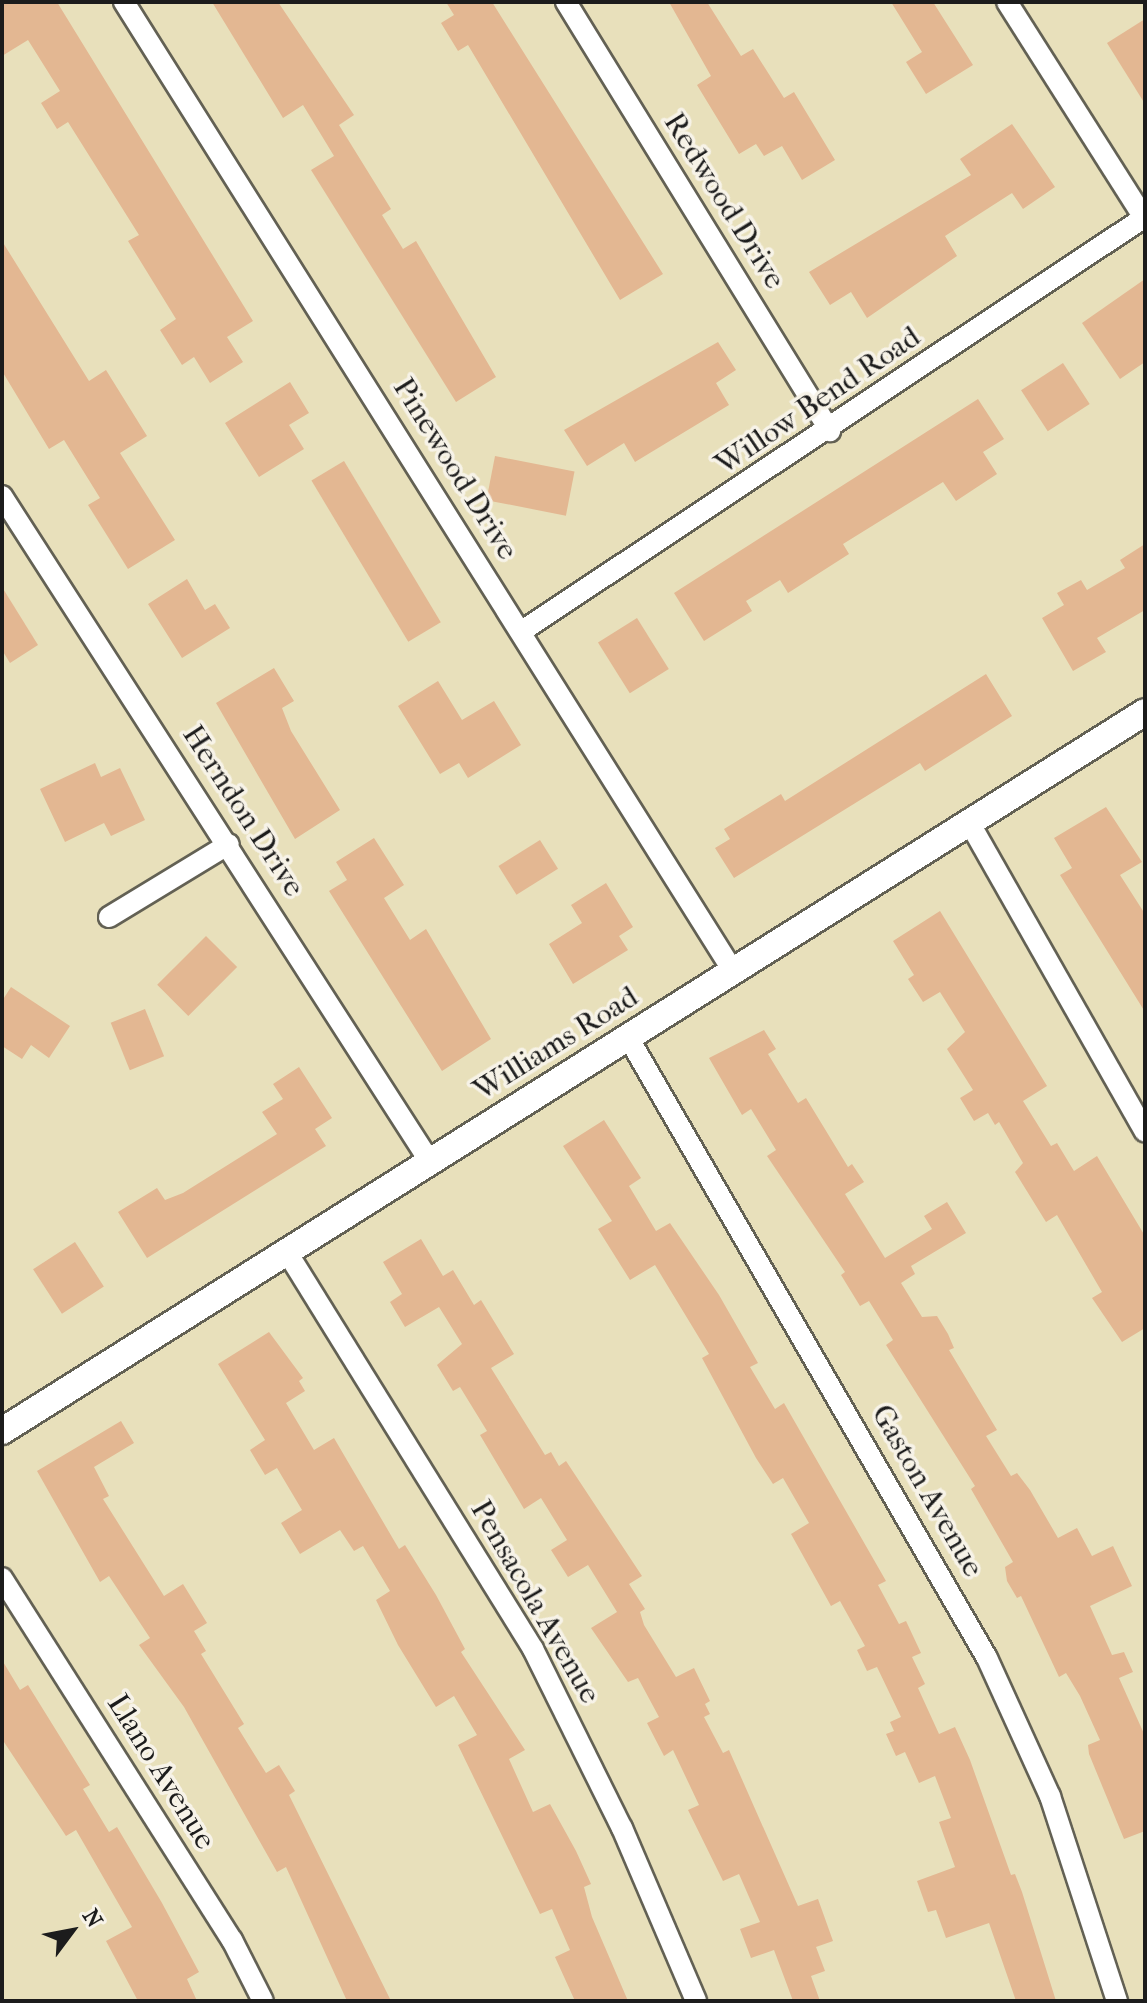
<!DOCTYPE html>
<html>
<head>
<meta charset="utf-8">
<style>
	body { margin:0 }
	#map { position:relative; width:1147px; height:2003px; overflow:hidden; background:#e8e0bb; font-family:"IM FELL French Canon",serif }
	div>[style] { position:absolute }
	[style*='--x'] { left:calc(var(--x)*1px); top:calc(var(--y)*1px); width:calc(var(--w)*1px); rotate:calc(var(--a)*1deg) }
	.building>* { inset:0; background:#e3b792; transform-origin:0 0 }
	.roads { filter:drop-shadow(2px 0 #636154) drop-shadow(-2px 0 #636154) drop-shadow(0 2px #636154) drop-shadow(0 -2px #636154) }
	.minor>* { height:20px; margin:-10px; padding:0 10px; transform-origin:10px; border-radius:10px; background:#fff }
	.tertiary>* { height:26px; margin:-13px; padding:0 13px; transform-origin:13px; border-radius:13px; background:#fff }
	span { translate:-50% -50%; white-space:nowrap; text-align:center; line-height:1.15; -webkit-text-stroke:7px #f7f3e8; paint-order:stroke }
	.street-label { font-size:30px; color:#1c1c1c }
	.frame { position:absolute; inset:0; border:4px solid #1c1c1c; pointer-events:none }
	.north { position:absolute; left:32px; top:1891px; width:80px; height:80px; -webkit-text-stroke:6px #f7f3e8; paint-order:stroke; rotate:58deg; font-size:22px; font-weight:700; line-height:32px; text-align:center; color:#1c1c1c }
	.north::after { content:''; display:block; margin:auto; width:28px; height:36px; background:#1c1c1c; clip-path:polygon(50% 0,100% 100%,50% 72%,0 100%) }
</style>
</head>
<body>
<div id="map">
	<div class="building">
		<i style="clip-path:polygon(2px 2px,57px 2px,253px 321px,227px 337px,243px 362px,210px 383px,194px 357px,182px 365px,160px 330px,176px 319px,128px 241px,139px 235px,68px 122px,57px 129px,41px 103px,60px 91px,28px 40px,2px 56px)"></i>
		<i style="clip-path:polygon(212px 2px,278px 2px,354px 115px,339px 125px,391px 209px,382px 215px,403px 249px,416px 241px,496px 377px,456px 402px,311px 170px,334px 156px,303px 105px,283px 118px)"></i>
		<i style="clip-path:polygon(446px 2px,492px 2px,663px 274px,620px 300px,468px 45px,458px 51px,441px 23px,454px 15px)"></i>
		<i style="clip-path:polygon(669px 2px,707px 2px,741px 56px,753px 49px,784px 98px,794px 92px,835px 160px,802px 180px,782px 146px,764px 156px,756px 144px,739px 154px,697px 85px,711px 76px)"></i>
		<i style="clip-path:polygon(891px 2px,933px 2px,973px 65px,926px 94px,906px 62px,922px 52px)"></i>
		<i style="clip-path:polygon(1145px 19px,1145px 104px,1107px 43px)"></i>
		<i style="clip-path:polygon(1012px 124px,1055px 187px,1023px 209px,1012px 193px,945px 236px,957px 256px,867px 318px,851px 292px,830px 305px,809px 272px,971px 175px,960px 159px)"></i>
		<i style="clip-path:polygon(2px 241px,89px 381px,106px 370px,147px 436px,120px 453px,175px 540px,128px 569px,88px 505px,100px 498px,64px 440px,49px 449px,2px 371px)"></i>
		<i style="clip-path:polygon(1145px 279px,1145px 362px,1120px 379px,1082px 323px)"></i>
		<i style="clip-path:polygon(718px 342px,736px 370px,716px 383px,729px 405px,635px 462px,624px 443px,587px 466px,564px 430px)"></i>
		<i style="left:1063px;top:363px;width:49px;height:50px;rotate:57deg"></i>
		<i style="clip-path:polygon(290px 382px,309px 413px,289px 425px,304px 449px,259px 477px,225px 423px)"></i>
		<i style="clip-path:polygon(978px 399px,1004px 439px,983px 452px,997px 474px,956px 501px,943px 482px,843px 544px,849px 554px,788px 593px,780px 580px,746px 601px,752px 611px,704px 641px,674px 593px)"></i>
		<i style="left:495px;top:456px;width:81px;height:45px;rotate:11deg"></i>
		<i style="left:344px;top:461px;width:188px;height:38px;rotate:59deg"></i>
		<i style="clip-path:polygon(1145px 544px,1145px 610px,1097px 638px,1106px 652px,1073px 671px,1042px 618px,1064px 605px,1057px 593px,1081px 580px,1087px 590px,1125px 568px,1120px 560px)"></i>
		<i style="clip-path:polygon(187px 579px,205px 610px,215px 604px,230px 628px,182px 658px,148px 604px)"></i>
		<i style="clip-path:polygon(2px 587px,38px 645px,10px 663px,2px 650px)"></i>
		<i style="left:637px;top:618px;width:60px;height:46px;rotate:58deg"></i>
		<i style="clip-path:polygon(274px 668px,294px 701px,282px 708px,291px 731px,340px 810px,295px 839px,216px 703px)"></i>
		<i style="clip-path:polygon(986px 674px,1012px 716px,925px 771px,920px 763px,734px 878px,715px 848px,730px 839px,724px 829px,781px 794px,785px 801px)"></i>
		<i style="clip-path:polygon(438px 681px,462px 720px,494px 701px,521px 745px,468px 778px,459px 763px,440px 774px,398px 706px)"></i>
		<i style="clip-path:polygon(95px 763px,101px 777px,120px 768px,145px 820px,111px 836px,104px 823px,65px 842px,40px 789px)"></i>
		<i style="clip-path:polygon(1106px 807px,1142px 862px,1120px 875px,1145px 914px,1145px 1012px,1060px 875px,1072px 868px,1054px 838px)"></i>
		<i style="clip-path:polygon(374px 838px,404px 885px,384px 898px,410px 940px,426px 929px,491px 1039px,442px 1071px,329px 891px,347px 880px,336px 862px)"></i>
		<i style="left:540px;top:840px;width:34px;height:49px;rotate:58deg"></i>
		<i style="clip-path:polygon(606px 883px,633px 927px,619px 936px,628px 950px,573px 984px,549px 944px,582px 923px,571px 905px)"></i>
		<i style="clip-path:polygon(940px 911px,1047px 1086px,1023px 1101px,1051px 1146px,1057px 1143px,1074px 1171px,1097px 1156px,1145px 1236px,1145px 1328px,1122px 1342px,1092px 1298px,1102px 1292px,1057px 1215px,1046px 1222px,1015px 1172px,1023px 1163px,999px 1122px,995px 1125px,988px 1113px,974px 1121px,960px 1098px,973px 1090px,947px 1049px,965px 1032px,940px 992px,923px 1002px,908px 979px,914px 975px,893px 941px)"></i>
		<i style="left:206px;top:936px;width:44px;height:69px;rotate:45deg"></i>
		<i style="clip-path:polygon(11px 987px,70px 1026px,49px 1058px,31px 1045px,22px 1059px,2px 1046px,2px 1001px)"></i>
		<i style="left:145px;top:1009px;width:51px;height:37px;rotate:68deg"></i>
		<i style="clip-path:polygon(764px 1030px,776px 1049px,768px 1054px,798px 1103px,806px 1098px,848px 1167px,852px 1164px,864px 1182px,845px 1194px,885px 1258px,932px 1229px,924px 1216px,947px 1202px,966px 1233px,911px 1266px,915px 1274px,901px 1283px,922px 1317px,937px 1316px,948px 1334px,954px 1348px,949px 1350px,997px 1430px,986px 1436px,1011px 1476px,1017px 1473px,1030px 1490px,1058px 1538px,1077px 1528px,1092px 1556px,1113px 1546px,1132px 1586px,1090px 1606px,1112px 1655px,1124px 1652px,1133px 1672px,1119px 1678px,1145px 1736px,1145px 1831px,1124px 1839px,1089px 1754px,1088px 1745px,1100px 1740px,1080px 1696px,1066px 1673px,1059px 1677px,1021px 1596px,1017px 1598px,1007px 1581px,1005px 1567px,1013px 1562px,971px 1489px,975px 1486px,886px 1345px,893px 1340px,869px 1301px,860px 1306px,841px 1275px,845px 1272px,767px 1156px,776px 1150px,751px 1109px,742px 1115px,709px 1058px)"></i>
		<i style="clip-path:polygon(299px 1067px,332px 1118px,315px 1129px,326px 1146px,147px 1258px,118px 1212px,157px 1188px,165px 1200px,183px 1193px,277px 1134px,262px 1112px,283px 1099px,273px 1084px)"></i>
		<i style="clip-path:polygon(604px 1120px,641px 1178px,629px 1186px,656px 1231px,670px 1223px,719px 1295px,758px 1363px,750px 1367px,775px 1409px,784px 1403px,886px 1581px,878px 1585px,899px 1624px,906px 1621px,921px 1653px,912px 1657px,925px 1684px,918px 1688px,939px 1734px,955px 1727px,970px 1760px,1011px 1875px,1015px 1874px,1022px 1892px,1056px 2001px,1016px 2001px,989px 1923px,946px 1938px,936px 1910px,928px 1912px,917px 1881px,955px 1867px,939px 1822px,951px 1818px,935px 1776px,919px 1783px,905px 1752px,896px 1756px,886px 1734px,894px 1731px,890px 1722px,901px 1717px,877px 1667px,867px 1671px,857px 1650px,865px 1646px,840px 1601px,831px 1606px,791px 1534px,809px 1523px,783px 1478px,773px 1484px,756px 1458px,702px 1358px,709px 1354px,655px 1265px,630px 1280px,598px 1229px,612px 1221px,563px 1146px)"></i>
		<i style="clip-path:polygon(421px 1239px,443px 1276px,453px 1270px,474px 1305px,481px 1300px,514px 1354px,491px 1368px,545px 1455px,551px 1452px,559px 1466px,566px 1461px,642px 1576px,629px 1584px,645px 1609px,640px 1612px,644px 1625px,676px 1677px,694px 1668px,710px 1701px,705px 1704px,710px 1714px,704px 1717px,723px 1753px,729px 1750px,798px 1906px,818px 1899px,833px 1941px,816px 1947px,825px 1971px,811px 1976px,820px 2001px,793px 2001px,774px 1950px,751px 1958px,740px 1929px,760px 1922px,739px 1874px,723px 1881px,688px 1810px,699px 1805px,673px 1750px,664px 1756px,647px 1723px,659px 1717px,638px 1678px,628px 1682px,591px 1628px,617px 1612px,588px 1565px,568px 1577px,551px 1550px,567px 1540px,541px 1498px,524px 1509px,480px 1435px,487px 1431px,460px 1387px,453px 1391px,437px 1365px,462px 1344px,439px 1307px,405px 1327px,390px 1302px,402px 1294px,383px 1262px)"></i>
		<i style="left:75px;top:1242px;width:53px;height:50px;rotate:57deg"></i>
		<i style="clip-path:polygon(269px 1332px,303px 1378px,299px 1381px,305px 1391px,286px 1403px,314px 1450px,334px 1438px,399px 1549px,405px 1545px,436px 1595px,465px 1649px,461px 1652px,525px 1750px,509px 1759px,533px 1812px,550px 1804px,576px 1851px,591px 1884px,584px 1887px,592px 1917px,628px 2001px,575px 2001px,555px 1957px,570px 1950px,552px 1909px,540px 1914px,458px 1745px,477px 1735px,454px 1696px,436px 1707px,398px 1645px,376px 1600px,390px 1591px,363px 1546px,354px 1551px,340px 1530px,300px 1554px,281px 1523px,302px 1510px,277px 1468px,265px 1475px,250px 1450px,265px 1440px,218px 1364px)"></i>
		<i style="clip-path:polygon(121px 1421px,134px 1443px,94px 1467px,109px 1496px,103px 1499px,164px 1596px,183px 1584px,207px 1623px,194px 1631px,206px 1651px,201px 1654px,244px 1724px,238px 1728px,266px 1773px,279px 1765px,295px 1791px,289px 1795px,391px 2001px,347px 2001px,286px 1867px,277px 1872px,184px 1707px,139px 1645px,150px 1638px,109px 1576px,100px 1582px,37px 1471px)"></i>
		<i style="clip-path:polygon(2px 1660px,20px 1690px,28px 1685px,90px 1785px,83px 1789px,109px 1832px,117px 1827px,162px 1903px,199px 1972px,187px 1979px,197px 2001px,138px 2001px,106px 1941px,132px 1927px,76px 1830px,66px 1836px,2px 1739px)"></i>
	</div>
	<div class="roads">
		<div class="minor">
			<i style="--x:124;--y:2;--w:1144;--a:57.85"></i>
			<i style="--x:566;--y:2;--w:504;--a:58.39"></i>
			<i style="--x:1007;--y:2;--w:256;--a:57.6"></i>
			<i style="--x:2;--y:496;--w:792;--a:57.27"></i>
			<i style="--x:522;--y:631;--w:748;--a:-33.61"></i>
			<i style="--x:969;--y:822;--w:356;--a:60.4"></i>
			<i style="--x:109;--y:917;--w:140;--a:-31.3"></i>
			<i style="--x:628;--y:1037;--w:717;--a:59.97"></i>
			<i style="--x:987;--y:1658;--w:152;--a:65.5"></i>
			<i style="--x:1050;--y:1796;--w:216;--a:71.9"></i>
			<i style="--x:287;--y:1252;--w:467;--a:58.2"></i>
			<i style="--x:533;--y:1649;--w:200;--a:63.6"></i>
			<i style="--x:622;--y:1828;--w:188;--a:66.8"></i>
			<i style="--x:2;--y:1578;--w:429;--a:57.6"></i>
			<i style="--x:232;--y:1940;--w:68;--a:63.1"></i>
		</div>
		<div class="tertiary">
			<i style="--x:2;--y:1431;--w:1350;--a:-32.17"></i>
		</div>
	</div>
	<div class="street-label">
		<span style="left:724px;top:201px;rotate:58deg">Redwood Drive</span>
		<span style="left:818px;top:401px;rotate:-34deg">Willow Bend Road</span>
		<span style="left:455px;top:469px;rotate:58deg">Pinewood Drive</span>
		<span style="left:243px;top:811px;rotate:57deg">Herndon Drive</span>
		<span style="left:556px;top:1044px;rotate:-32deg">Williams Road</span>
		<span style="left:927px;top:1491px;rotate:60deg">Gaston Avenue</span>
		<span style="left:535px;top:1602px;rotate:60deg">Pensacola Avenue</span>
		<span style="left:161px;top:1772px;rotate:58deg">Llano Avenue</span>
	</div>
	<div class="frame"></div>
	<div class="north">N</div>
</div>
</body>
</html>
